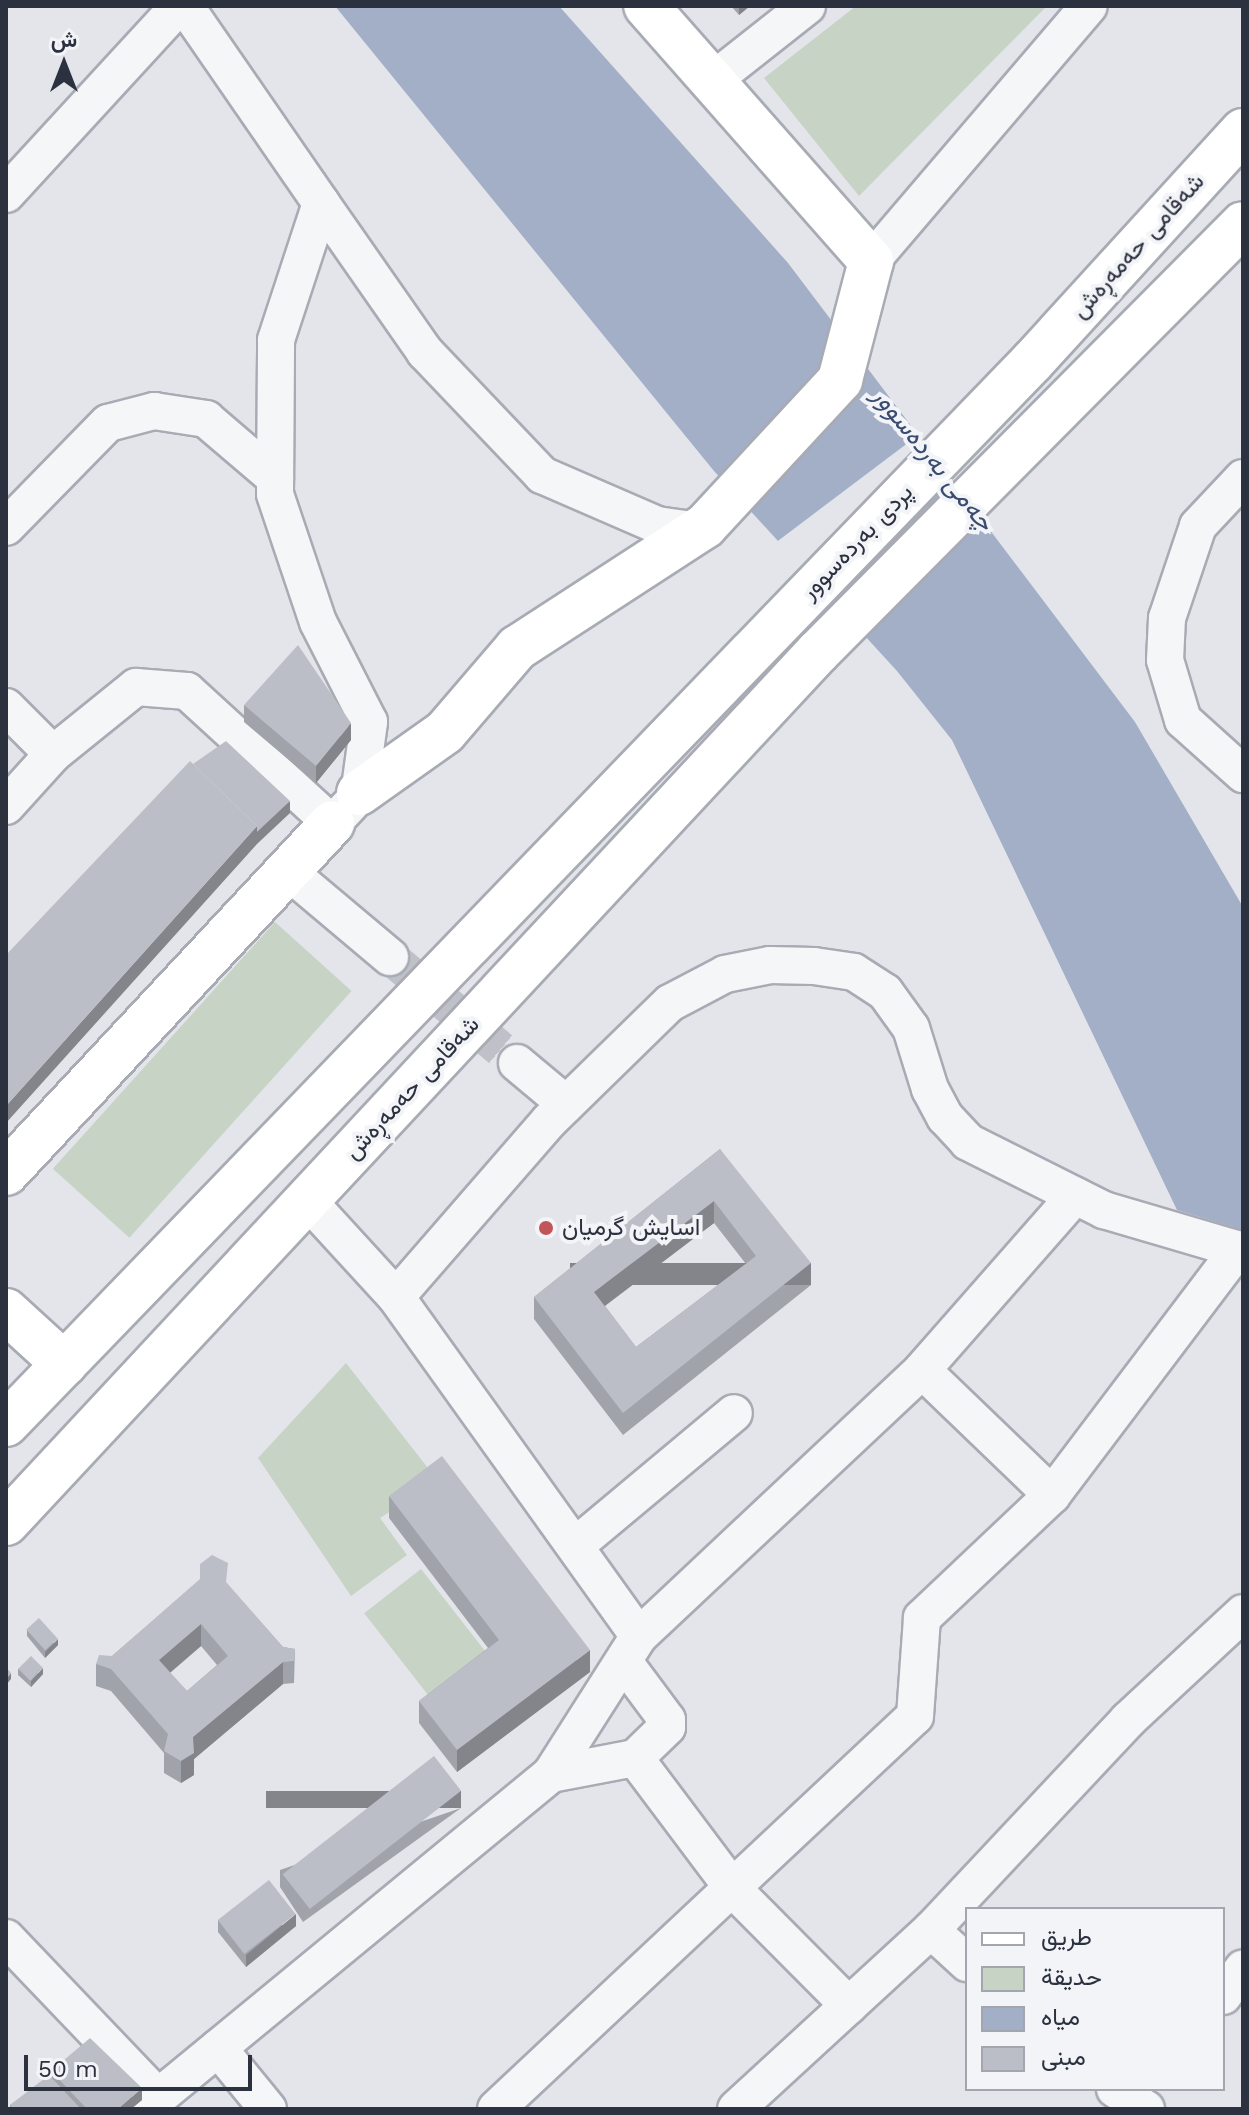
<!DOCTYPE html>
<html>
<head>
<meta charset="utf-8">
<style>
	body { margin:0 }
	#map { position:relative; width:1249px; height:2115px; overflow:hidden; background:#e3e5ea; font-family:"Work Sans",Vazirmatn,sans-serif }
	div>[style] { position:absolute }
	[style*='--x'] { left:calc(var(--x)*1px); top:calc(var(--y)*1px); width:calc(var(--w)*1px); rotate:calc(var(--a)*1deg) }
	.green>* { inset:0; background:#c7d3c5; transform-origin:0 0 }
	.water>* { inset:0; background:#a2afc6 }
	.pier>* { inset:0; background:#e3e5ea; transform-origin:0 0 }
	.street-tunnel>* { height:36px; margin-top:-18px; transform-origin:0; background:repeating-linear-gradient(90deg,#bec1c8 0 36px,transparent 0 54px) }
	.roads { filter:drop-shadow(2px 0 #a8abb4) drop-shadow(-2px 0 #a8abb4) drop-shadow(0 2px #a8abb4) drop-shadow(0 -2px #a8abb4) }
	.street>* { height:36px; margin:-18px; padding:0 18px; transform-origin:18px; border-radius:18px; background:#f5f6f8 }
	.secondary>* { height:44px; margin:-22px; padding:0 22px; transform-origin:22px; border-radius:22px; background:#fff }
	.highway>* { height:44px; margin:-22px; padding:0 22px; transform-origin:22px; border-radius:22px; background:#fff }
	.wall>* { inset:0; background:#a1a3aa }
	.shaded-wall>* { inset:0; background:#83858b; transform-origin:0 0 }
	.building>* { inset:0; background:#bbbec6; transform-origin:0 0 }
	.dots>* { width:22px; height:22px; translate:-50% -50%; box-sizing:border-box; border:4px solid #f2f4f7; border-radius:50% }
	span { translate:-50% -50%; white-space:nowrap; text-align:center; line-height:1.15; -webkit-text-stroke:8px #f2f4f7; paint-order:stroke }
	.street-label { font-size:24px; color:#2c3140 }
	.poi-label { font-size:24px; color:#2c3140 }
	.left { translate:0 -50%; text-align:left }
	.water-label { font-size:26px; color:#3a4c70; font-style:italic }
	.frame { position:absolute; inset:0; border:8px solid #2c3140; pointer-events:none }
	.legend { position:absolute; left:965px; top:1907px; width:260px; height:184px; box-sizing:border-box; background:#f2f4f7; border:2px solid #a3a6ae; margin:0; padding:10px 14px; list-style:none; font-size:24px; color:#2c3140 }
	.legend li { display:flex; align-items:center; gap:16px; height:40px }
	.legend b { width:40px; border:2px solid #a3a6ae }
	.north { position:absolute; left:24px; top:24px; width:80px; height:80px; -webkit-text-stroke:6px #f2f4f7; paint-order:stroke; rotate:0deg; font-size:22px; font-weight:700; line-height:32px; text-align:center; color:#2c3140 }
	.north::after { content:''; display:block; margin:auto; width:28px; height:36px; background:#2c3140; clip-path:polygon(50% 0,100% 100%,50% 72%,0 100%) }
	.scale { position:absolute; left:24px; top:2055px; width:228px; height:36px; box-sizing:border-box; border:4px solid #2c3140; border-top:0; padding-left:10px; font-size:24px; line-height:28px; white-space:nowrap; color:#2c3140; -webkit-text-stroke:6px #f2f4f7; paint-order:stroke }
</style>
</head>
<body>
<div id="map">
	<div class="green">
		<i style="clip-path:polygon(856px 6px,1047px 6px,859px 196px,764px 78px)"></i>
		<i style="left:275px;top:922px;width:103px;height:332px;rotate:42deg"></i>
		<i style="clip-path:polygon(346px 1363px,438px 1481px,380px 1518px,407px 1555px,351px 1596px,258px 1458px)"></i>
		<i style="left:421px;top:1569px;width:110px;height:72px;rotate:52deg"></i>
	</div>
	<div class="water">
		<i style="clip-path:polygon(335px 6px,559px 6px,788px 263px,1135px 722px,1243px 907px,1243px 1230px,1177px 1210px,952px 740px,897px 671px,714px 471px)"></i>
	</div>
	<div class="pier">
		<i style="left:921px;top:433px;width:48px;height:183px;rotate:53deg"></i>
	</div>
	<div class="street-tunnel">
		<i style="--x:390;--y:957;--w:165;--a:39.8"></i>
	</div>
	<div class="roads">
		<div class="street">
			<i style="--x:712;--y:81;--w:121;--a:-38.3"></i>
			<i style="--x:6;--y:194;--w:255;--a:-47.4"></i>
			<i style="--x:321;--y:203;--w:182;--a:55.1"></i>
			<i style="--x:425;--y:352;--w:170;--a:46.4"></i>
			<i style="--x:542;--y:475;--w:125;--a:23.5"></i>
			<i style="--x:657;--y:525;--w:41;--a:8.3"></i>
			<i style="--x:871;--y:261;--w:335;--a:-49.5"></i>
			<i style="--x:1243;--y:478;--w:66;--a:133.2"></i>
			<i style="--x:1198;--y:526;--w:97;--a:108.6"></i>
			<i style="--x:1167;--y:618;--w:42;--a:92.7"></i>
			<i style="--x:1165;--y:660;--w:63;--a:73.3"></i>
			<i style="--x:1183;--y:720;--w:81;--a:42"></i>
			<i style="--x:6;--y:527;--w:146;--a:-45.6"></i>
			<i style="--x:108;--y:423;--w:48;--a:-14.6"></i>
			<i style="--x:154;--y:411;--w:53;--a:8.7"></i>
			<i style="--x:206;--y:419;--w:91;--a:40.5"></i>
			<i style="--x:6;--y:707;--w:66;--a:45"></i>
			<i style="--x:6;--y:806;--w:70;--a:-47.9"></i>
			<i style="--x:53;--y:754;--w:107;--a:-38.9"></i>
			<i style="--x:136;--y:687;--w:51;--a:4.5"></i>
			<i style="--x:187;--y:691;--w:197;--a:42.5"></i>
			<i style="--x:332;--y:824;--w:40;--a:-47"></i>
			<i style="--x:359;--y:795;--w:74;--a:-82.2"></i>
			<i style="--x:369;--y:722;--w:112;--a:-117"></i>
			<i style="--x:318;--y:622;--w:135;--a:-108.6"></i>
			<i style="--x:275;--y:494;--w:154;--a:-89.6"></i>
			<i style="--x:276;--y:340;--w:144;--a:-71.8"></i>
			<i style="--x:321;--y:203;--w:239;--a:-124.6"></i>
			<i style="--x:289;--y:872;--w:132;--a:40.1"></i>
			<i style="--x:517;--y:1063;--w:64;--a:39.9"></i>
			<i style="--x:308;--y:1201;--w:130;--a:47.5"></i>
			<i style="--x:396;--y:1297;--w:233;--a:-49"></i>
			<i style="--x:549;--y:1121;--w:169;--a:-44.3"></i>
			<i style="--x:670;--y:1003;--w:62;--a:-27.8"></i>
			<i style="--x:725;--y:974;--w:46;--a:-11.3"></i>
			<i style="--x:770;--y:965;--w:44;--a:1.3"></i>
			<i style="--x:814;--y:966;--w:40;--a:8.5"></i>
			<i style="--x:854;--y:972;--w:37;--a:33"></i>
			<i style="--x:885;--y:992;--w:44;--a:54.2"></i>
			<i style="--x:911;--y:1028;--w:64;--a:72.7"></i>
			<i style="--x:930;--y:1089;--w:32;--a:62"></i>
			<i style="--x:945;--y:1117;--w:34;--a:47"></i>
			<i style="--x:968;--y:1142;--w:152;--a:26.6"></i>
			<i style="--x:1104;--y:1210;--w:145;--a:16.4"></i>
			<i style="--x:396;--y:1297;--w:417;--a:54.4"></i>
			<i style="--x:1052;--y:1495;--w:180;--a:-136.1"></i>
			<i style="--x:922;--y:1370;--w:232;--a:-48.7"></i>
			<i style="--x:575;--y:1546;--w:207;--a:-39.9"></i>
			<i style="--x:624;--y:1662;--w:72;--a:53.4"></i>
			<i style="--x:667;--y:1720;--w:7;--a:90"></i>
			<i style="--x:667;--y:1727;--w:45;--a:135.9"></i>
			<i style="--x:635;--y:1758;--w:165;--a:53.1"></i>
			<i style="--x:734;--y:1890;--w:163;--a:45.2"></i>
			<i style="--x:551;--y:1774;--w:86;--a:-10.8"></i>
			<i style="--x:931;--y:1930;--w:49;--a:42.5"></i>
			<i style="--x:6;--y:1938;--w:220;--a:46.3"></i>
			<i style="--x:1223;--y:1996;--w:34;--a:-54"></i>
			<i style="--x:218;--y:2048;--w:79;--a:50.7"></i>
			<i style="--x:1115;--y:2089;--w:37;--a:33"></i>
			<i style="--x:144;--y:2109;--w:527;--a:-39.46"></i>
			<i style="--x:551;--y:1774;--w:164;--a:-57.5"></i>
			<i style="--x:639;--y:1636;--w:388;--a:-43.2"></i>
			<i style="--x:496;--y:2109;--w:574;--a:-43.17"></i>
			<i style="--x:915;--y:1716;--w:98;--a:-85.9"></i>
			<i style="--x:922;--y:1618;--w:179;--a:-43.4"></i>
			<i style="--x:1052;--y:1495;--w:308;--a:-52.9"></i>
			<i style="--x:736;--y:2109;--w:265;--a:-42.6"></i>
			<i style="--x:931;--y:1930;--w:288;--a:-46.8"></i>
			<i style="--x:1128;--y:1720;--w:157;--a:-42.9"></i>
		</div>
		<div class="secondary">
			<i style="--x:359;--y:793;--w:105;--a:-35.3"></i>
			<i style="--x:445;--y:732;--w:111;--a:-49.4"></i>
			<i style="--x:517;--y:648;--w:224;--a:-33"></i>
			<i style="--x:705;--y:526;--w:199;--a:-47.2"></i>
			<i style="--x:840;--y:380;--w:123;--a:-75.4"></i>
			<i style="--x:871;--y:261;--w:340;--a:-131.4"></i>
			<i style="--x:6;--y:1173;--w:478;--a:-47"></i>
			<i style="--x:6;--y:1311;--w:79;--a:42.4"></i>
		</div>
		<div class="highway">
			<i style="--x:6;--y:1424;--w:1477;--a:-45.99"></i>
			<i style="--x:1032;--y:362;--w:313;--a:-47.6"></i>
			<i style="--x:6;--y:1523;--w:1191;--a:-47.01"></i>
			<i style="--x:818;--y:652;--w:603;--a:-45.2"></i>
		</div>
	</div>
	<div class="wall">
		<i style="clip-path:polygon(731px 6px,750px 6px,739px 15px)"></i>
		<i style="clip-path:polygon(244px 705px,351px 740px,316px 783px,244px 722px)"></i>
		<i style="clip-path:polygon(evenodd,720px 1149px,811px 1285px,623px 1435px,534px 1319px,534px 1297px,720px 1149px,714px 1223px,746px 1264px,636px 1347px,605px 1306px,714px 1223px)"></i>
		<i style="clip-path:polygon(389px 1496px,590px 1672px,457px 1772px,419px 1723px,419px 1701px,488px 1648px,389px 1518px)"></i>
		<i style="clip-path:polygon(evenodd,200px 1564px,228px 1585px,283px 1647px,295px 1649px,294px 1683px,283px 1684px,194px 1759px,194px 1775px,181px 1783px,164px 1773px,164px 1753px,111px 1691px,96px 1686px,96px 1664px,112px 1656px,200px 1580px,200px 1564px,201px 1646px,217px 1665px,187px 1691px,170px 1673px,201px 1646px)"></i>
		<i style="clip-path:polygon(27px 1630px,58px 1645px,45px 1658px,27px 1636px)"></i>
		<i style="clip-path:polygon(18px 1669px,43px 1674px,31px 1687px,18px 1675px)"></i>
		<i style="clip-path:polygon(461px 1808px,303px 1922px,280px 1887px,280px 1870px)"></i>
		<i style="clip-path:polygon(218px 1920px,296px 1926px,246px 1967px,218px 1932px)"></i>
		<i style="clip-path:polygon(51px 2071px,142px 2100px,131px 2109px,10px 2109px,10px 2105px,51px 2077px)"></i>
	</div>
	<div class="shaded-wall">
		<i style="clip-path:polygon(739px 6px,750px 6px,739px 15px)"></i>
		<i style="clip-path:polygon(351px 723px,351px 740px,316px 783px,316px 766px)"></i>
		<i style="clip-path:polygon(290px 801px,290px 813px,257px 844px,6px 1123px,6px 1106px,257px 826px)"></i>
		<i style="clip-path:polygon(714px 1201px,714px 1223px,594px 1314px,594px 1292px)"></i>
		<i style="left:811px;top:1263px;width:22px;height:241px;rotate:90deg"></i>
		<i style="clip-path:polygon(201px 1624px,201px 1646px,159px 1682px,159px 1660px)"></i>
		<i style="clip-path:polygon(58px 1639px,58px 1645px,45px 1658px,45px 1652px)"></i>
		<i style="clip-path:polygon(590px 1650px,590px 1672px,457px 1772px,457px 1750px)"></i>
		<i style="clip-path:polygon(283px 1662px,283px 1684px,194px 1759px,194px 1775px,181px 1783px,181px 1761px,193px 1737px)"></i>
		<i style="clip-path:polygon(43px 1668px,43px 1674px,31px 1687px,31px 1681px)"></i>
		<i style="clip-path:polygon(11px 1673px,11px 1679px,6px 1685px,6px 1679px)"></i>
		<i style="left:461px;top:1791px;width:17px;height:195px;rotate:90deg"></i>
		<i style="clip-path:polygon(296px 1914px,296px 1926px,246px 1967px,246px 1955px)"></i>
		<i style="clip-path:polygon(142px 2088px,142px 2100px,131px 2109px,118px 2109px)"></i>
	</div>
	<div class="building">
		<i style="clip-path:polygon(298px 645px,351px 723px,316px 766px,244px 705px)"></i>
		<i style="clip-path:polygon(226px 741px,290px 801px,257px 832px,257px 826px,193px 764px)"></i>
		<i style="clip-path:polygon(190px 761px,257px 826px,6px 1106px,6px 955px)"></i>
		<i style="clip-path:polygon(evenodd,720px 1149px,811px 1263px,623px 1413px,534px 1297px,720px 1149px,714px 1201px,756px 1256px,636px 1347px,594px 1292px,714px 1201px)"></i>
		<i style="clip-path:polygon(442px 1456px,590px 1650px,457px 1750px,419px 1701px,499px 1640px,389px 1496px)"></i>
		<i style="clip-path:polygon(evenodd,212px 1555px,228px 1563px,226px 1582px,283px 1647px,295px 1649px,294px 1661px,283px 1662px,193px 1737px,194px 1753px,181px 1761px,164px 1751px,168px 1734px,111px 1669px,96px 1664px,99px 1655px,112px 1656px,200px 1579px,200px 1564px,212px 1555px,201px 1624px,228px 1656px,187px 1691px,159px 1660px,201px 1624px)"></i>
		<i style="left:39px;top:1618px;width:28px;height:17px;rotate:48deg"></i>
		<i style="left:31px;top:1656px;width:17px;height:18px;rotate:45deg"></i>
		<i style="clip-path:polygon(6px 1667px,11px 1673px,6px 1679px)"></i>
		<i style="left:434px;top:1756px;width:44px;height:192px;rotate:52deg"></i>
		<i style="left:269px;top:1880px;width:43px;height:65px;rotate:52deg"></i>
		<i style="clip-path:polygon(90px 2038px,142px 2088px,118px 2109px,87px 2109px,51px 2071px)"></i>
		<i style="clip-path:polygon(49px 2075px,81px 2109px,13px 2109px,10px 2105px)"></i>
	</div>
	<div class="dots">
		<i style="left:546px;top:1228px;background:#c25559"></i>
	</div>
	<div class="street-label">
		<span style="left:1138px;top:246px;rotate:-48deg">شەقامی حەمەڕەش</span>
		<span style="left:857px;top:542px;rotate:-46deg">پردی بەردەسوور</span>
		<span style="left:412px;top:1088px;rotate:-47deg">شەقامی حەمەڕەش</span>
	</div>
	<div class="poi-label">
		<span class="left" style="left:562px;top:1228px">اسايش گرميان</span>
	</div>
	<div class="water-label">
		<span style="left:933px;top:459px;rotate:51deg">چەمی بەردەسوور</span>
	</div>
	<div class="frame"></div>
	<ul class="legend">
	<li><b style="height:10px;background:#fff"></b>طريق</li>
	<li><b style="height:22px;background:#c7d3c5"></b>حديقة</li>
	<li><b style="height:22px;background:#a2afc6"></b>مياه</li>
	<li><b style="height:22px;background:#bbbec6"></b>مبنى</li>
	</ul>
	<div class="north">ش</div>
	<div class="scale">50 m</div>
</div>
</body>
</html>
